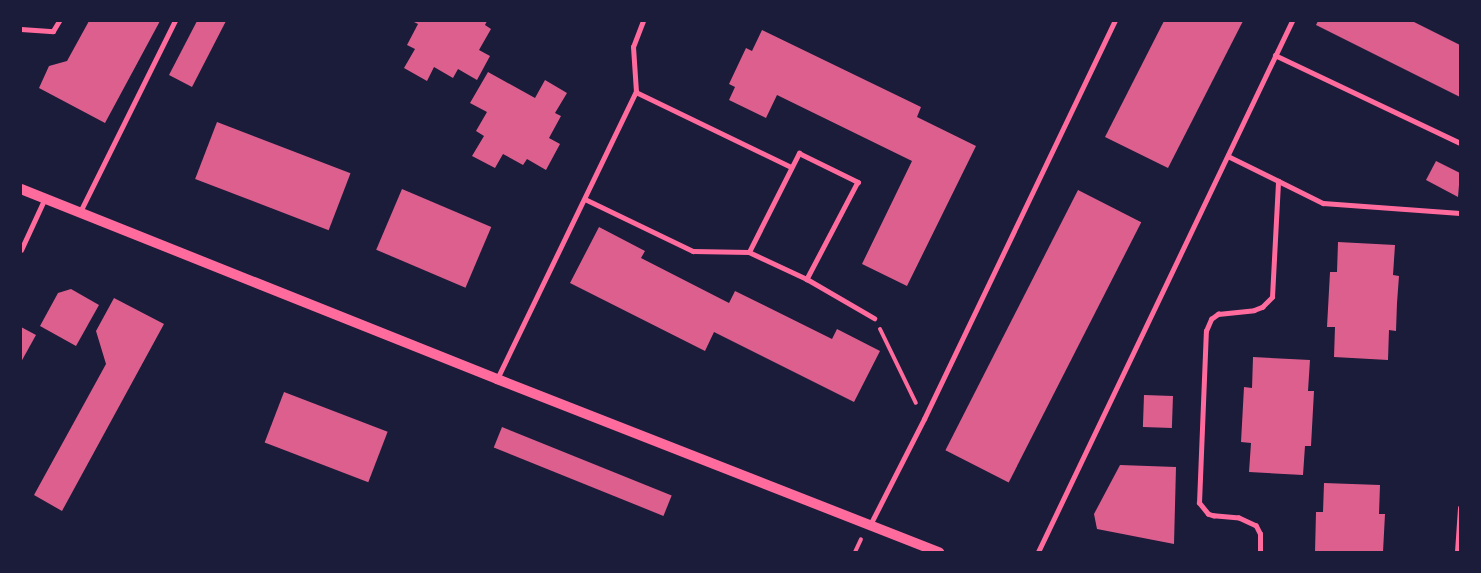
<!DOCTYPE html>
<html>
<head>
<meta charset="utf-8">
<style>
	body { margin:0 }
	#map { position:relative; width:1481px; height:573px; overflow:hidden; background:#1b1b3a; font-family:Overpass,sans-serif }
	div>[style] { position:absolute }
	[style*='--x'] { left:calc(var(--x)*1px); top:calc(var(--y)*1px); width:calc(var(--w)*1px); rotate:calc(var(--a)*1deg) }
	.building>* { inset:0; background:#dd5f8e; transform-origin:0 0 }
	.path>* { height:4px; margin:-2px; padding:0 2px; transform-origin:2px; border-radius:2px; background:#ff6b9d }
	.service>* { height:4.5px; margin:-2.25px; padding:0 2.25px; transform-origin:2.25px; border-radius:2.25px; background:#ff6b9d }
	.tertiary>* { height:10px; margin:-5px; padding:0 5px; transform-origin:5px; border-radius:5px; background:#ff6b9d }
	span { translate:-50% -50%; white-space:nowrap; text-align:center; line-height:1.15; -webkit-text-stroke:4.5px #1b1b3a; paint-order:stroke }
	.frame { position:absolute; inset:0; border:22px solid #1b1b3a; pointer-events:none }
</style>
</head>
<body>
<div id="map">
	<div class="building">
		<i style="clip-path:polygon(89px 21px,160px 21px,105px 123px,39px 88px,49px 66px,67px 61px)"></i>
		<i style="clip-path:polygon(197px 21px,226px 21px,192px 87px,169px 75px)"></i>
		<i style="clip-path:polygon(412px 21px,487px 21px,485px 25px,491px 29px,479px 50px,490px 56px,477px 80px,458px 69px,453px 78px,434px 67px,427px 81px,404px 68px,415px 49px,407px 45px,418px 24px)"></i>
		<i style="clip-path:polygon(1164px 21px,1243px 21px,1168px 168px,1105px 137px)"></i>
		<i style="clip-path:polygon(1318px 21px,1412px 21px,1460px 45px,1460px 97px,1316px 25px)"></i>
		<i style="clip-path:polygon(762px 30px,921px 107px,917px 117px,976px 146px,907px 286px,862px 264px,912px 161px,777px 95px,766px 118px,729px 100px,735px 87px,729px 84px,746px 48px,752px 51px)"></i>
		<i style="clip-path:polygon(488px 72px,535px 98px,545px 80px,567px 93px,555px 113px,561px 116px,549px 138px,560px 144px,546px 170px,527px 159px,523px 165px,503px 154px,495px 168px,472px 156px,484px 136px,476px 131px,487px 112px,470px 103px)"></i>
		<i style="left:217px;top:122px;width:143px;height:61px;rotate:21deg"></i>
		<i style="clip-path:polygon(1436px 161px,1460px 173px,1458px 197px,1426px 180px)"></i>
		<i style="left:402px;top:189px;width:97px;height:66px;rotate:23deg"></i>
		<i style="left:1078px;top:190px;width:71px;height:292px;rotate:27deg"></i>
		<i style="clip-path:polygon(599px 227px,645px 251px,641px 258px,729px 303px,735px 291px,832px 339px,837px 329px,880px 351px,854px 402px,714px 332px,705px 351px,570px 283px)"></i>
		<i style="clip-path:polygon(1338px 242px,1395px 245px,1393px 275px,1399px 276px,1397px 303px,1396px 331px,1389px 330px,1388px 360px,1334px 357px,1335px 327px,1327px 327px,1330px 272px,1337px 272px)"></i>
		<i style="clip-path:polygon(71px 289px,99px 305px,76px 346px,40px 326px,58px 293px)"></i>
		<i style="clip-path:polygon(114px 298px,164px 324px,62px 511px,34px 495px,106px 364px,96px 331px)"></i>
		<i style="clip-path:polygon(21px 327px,36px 335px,21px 362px)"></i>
		<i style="clip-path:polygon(1253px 357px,1310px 360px,1308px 391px,1314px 391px,1311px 446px,1305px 446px,1303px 475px,1249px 472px,1251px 443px,1241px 442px,1244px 387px,1252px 388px)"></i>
		<i style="left:284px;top:392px;width:111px;height:54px;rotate:21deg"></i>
		<i style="left:1144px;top:395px;width:29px;height:32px;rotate:2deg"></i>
		<i style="left:502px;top:427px;width:183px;height:22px;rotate:22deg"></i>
		<i style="clip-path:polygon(1120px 465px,1176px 467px,1174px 544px,1097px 529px,1094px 514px)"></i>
		<i style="clip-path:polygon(1324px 483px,1380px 485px,1379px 514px,1385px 514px,1383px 552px,1315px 552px,1316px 512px,1323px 512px)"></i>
	</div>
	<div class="path">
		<i style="--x:880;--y:329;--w:82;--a:64.1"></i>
		<i style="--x:855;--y:552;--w:14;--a:-65"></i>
	</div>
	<div class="service">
		<i style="--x:21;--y:29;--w:32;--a:4"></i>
		<i style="--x:53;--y:31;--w:12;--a:-59"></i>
		<i style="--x:1275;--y:55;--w:205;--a:25.4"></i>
		<i style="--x:636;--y:92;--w:172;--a:25.8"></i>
		<i style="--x:1228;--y:156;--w:106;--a:26.3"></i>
		<i style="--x:1323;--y:203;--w:137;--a:4.2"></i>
		<i style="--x:585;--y:199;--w:120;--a:25.7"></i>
		<i style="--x:693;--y:251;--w:56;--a:1"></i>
		<i style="--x:749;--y:252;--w:64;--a:25"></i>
		<i style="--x:807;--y:279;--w:78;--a:30.2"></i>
		<i style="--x:80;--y:212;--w:213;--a:-63.6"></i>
		<i style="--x:21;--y:250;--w:57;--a:-65.2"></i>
		<i style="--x:749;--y:252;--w:111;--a:-63.2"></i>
		<i style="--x:799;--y:153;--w:66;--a:26.2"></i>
		<i style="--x:858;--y:182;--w:110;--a:117.7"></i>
		<i style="--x:497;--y:379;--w:319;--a:-64.2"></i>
		<i style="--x:636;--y:92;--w:45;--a:-93.8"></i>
		<i style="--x:633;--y:47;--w:28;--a:-69"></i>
		<i style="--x:870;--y:525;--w:119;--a:-63"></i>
		<i style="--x:924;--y:419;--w:441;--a:-64.4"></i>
		<i style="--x:1038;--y:552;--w:589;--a:-64.44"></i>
		<i style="--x:1260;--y:552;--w:18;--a:-90"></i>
		<i style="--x:1260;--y:534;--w:9;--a:-117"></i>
		<i style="--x:1256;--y:526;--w:19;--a:-155"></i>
		<i style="--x:1239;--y:518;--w:25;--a:-175"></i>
		<i style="--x:1214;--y:516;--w:6;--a:-162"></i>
		<i style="--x:1208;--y:514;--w:14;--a:-129"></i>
		<i style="--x:1199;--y:503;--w:172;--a:-87.7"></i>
		<i style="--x:1206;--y:331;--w:13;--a:-67"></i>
		<i style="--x:1211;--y:319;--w:9;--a:-36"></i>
		<i style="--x:1218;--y:314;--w:36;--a:-6"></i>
		<i style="--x:1254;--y:310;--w:9;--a:-21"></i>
		<i style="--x:1262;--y:307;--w:14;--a:-45"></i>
		<i style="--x:1272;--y:297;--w:116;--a:-87"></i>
		<i style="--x:1457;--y:552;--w:44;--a:-86.1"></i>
	</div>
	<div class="tertiary">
		<i style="--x:21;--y:189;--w:513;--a:21.76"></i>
		<i style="--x:497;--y:379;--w:475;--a:21.4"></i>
	</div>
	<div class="frame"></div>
</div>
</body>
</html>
